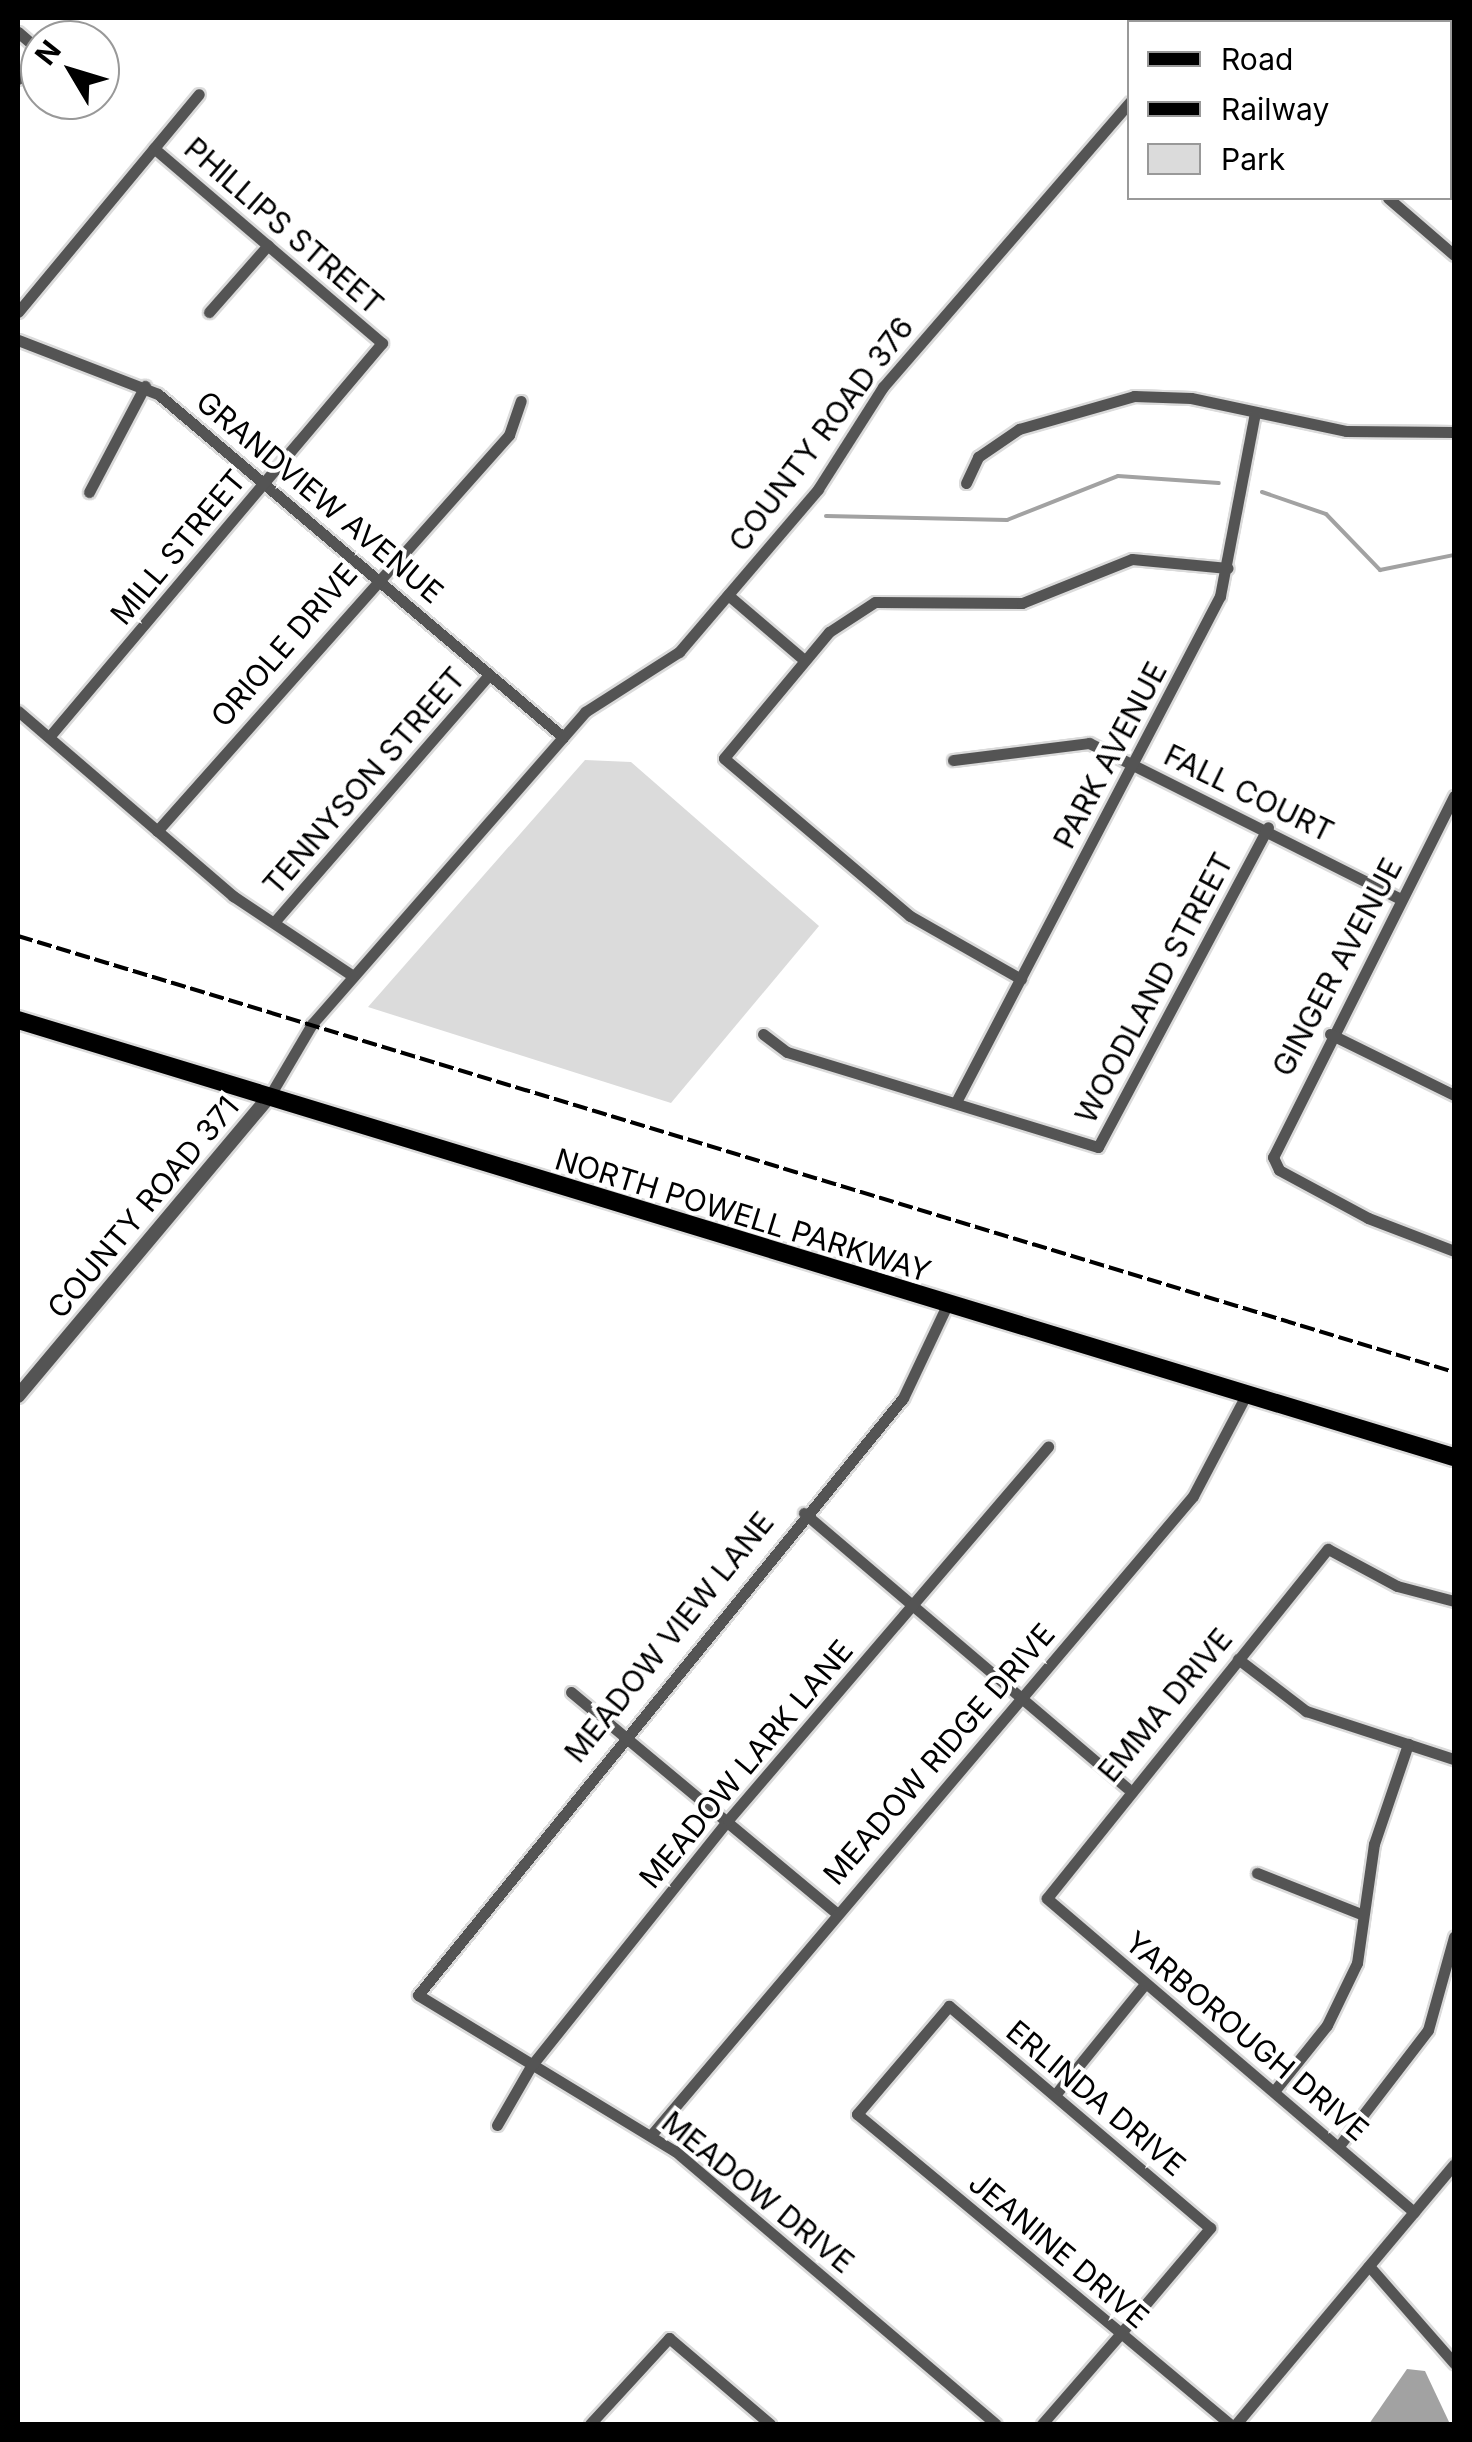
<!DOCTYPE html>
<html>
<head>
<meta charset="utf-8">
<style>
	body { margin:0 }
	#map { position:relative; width:1472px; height:2442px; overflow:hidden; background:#fff; font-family:Inter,sans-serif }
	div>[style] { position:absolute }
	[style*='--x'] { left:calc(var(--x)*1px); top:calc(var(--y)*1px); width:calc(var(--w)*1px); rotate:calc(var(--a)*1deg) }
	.green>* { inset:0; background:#dbdbdb }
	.water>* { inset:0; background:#a2a2a2 }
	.stream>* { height:4px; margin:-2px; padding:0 2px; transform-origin:2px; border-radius:2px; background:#a2a2a2 }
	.roads { filter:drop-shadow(2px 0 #dbdbdb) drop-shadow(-2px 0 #dbdbdb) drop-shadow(0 2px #dbdbdb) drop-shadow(0 -2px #dbdbdb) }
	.minor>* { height:11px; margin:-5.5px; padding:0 5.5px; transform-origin:5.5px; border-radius:5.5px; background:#545454 }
	.tertiary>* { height:14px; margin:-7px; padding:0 7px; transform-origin:7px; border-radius:7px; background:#545454 }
	.primary>* { height:18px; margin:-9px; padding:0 9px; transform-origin:9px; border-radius:9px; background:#000 }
	.rail>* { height:4px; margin-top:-2px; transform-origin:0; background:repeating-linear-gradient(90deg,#000 0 15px,transparent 0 20px) }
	span { translate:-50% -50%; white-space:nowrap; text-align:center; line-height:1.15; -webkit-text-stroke:8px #fff; paint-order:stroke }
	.street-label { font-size:30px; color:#000 }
	.frame { position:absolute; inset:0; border:20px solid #000; pointer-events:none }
	.legend { position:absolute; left:1127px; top:20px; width:325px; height:180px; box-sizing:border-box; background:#fff; border:2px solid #999; margin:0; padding:12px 18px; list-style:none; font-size:30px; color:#000 }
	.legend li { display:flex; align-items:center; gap:20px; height:50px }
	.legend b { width:50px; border:2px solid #999 }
	.north { position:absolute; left:20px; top:20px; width:100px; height:100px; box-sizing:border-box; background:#fff; border:2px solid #999; border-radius:50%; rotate:308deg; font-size:28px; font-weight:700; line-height:40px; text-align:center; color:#000 }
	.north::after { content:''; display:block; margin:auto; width:35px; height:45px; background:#000; clip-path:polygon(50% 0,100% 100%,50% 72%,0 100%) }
</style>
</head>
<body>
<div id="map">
	<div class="green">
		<i style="clip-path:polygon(585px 760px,631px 762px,819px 926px,671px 1103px,368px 1007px)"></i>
	</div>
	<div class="water">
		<i style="clip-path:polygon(1407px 2369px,1425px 2371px,1450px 2424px,1369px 2424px)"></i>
	</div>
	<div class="stream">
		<i style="--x:1262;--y:492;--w:68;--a:19"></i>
		<i style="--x:1326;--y:514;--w:78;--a:46"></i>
		<i style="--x:1380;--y:570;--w:76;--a:-11.5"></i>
		<i style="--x:826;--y:516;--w:181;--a:1.3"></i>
		<i style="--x:1007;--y:520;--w:119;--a:-21.6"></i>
		<i style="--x:1118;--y:476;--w:101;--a:4"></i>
	</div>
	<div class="roads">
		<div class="minor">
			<i style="--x:1182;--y:18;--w:7;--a:34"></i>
			<i style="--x:1199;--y:22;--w:6;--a:-45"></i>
			<i style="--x:1360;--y:22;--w:6;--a:-45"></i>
			<i style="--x:18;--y:32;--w:29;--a:41"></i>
			<i style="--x:18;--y:79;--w:34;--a:-50"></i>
			<i style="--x:1450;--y:113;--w:5;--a:37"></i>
			<i style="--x:1388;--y:198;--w:87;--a:40.8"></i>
			<i style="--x:18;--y:312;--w:283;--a:-50.3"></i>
			<i style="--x:209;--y:312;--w:89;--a:-48.6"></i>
			<i style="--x:18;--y:340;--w:150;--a:21.1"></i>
			<i style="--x:158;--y:394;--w:531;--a:40.26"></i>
			<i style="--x:966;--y:483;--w:29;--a:-65"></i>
			<i style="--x:978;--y:457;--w:50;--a:-34.3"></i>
			<i style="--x:1019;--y:429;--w:120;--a:-16"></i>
			<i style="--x:1134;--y:396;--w:57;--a:2"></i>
			<i style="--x:1191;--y:398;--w:158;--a:12"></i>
			<i style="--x:1346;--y:431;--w:108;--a:0.5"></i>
			<i style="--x:89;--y:492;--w:120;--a:-62.2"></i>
			<i style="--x:728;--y:595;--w:100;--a:40.5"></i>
			<i style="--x:18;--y:711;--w:284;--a:40.7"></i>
			<i style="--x:233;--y:896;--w:144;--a:33.7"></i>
			<i style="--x:49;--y:737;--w:516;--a:-49.8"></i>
			<i style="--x:382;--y:343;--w:300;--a:-139.5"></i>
			<i style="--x:953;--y:760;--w:137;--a:-7.1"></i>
			<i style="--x:1089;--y:743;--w:348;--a:26.6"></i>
			<i style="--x:1454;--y:796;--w:404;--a:116.6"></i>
			<i style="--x:1273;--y:1157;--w:14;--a:65"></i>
			<i style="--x:1279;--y:1170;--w:101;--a:28.3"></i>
			<i style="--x:1368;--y:1218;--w:92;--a:21"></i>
			<i style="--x:157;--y:831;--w:530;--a:-48.37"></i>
			<i style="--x:509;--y:435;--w:36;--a:-71"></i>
			<i style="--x:276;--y:920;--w:325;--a:-49"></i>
			<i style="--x:1021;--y:979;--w:128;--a:-150.4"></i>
			<i style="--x:910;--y:916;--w:244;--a:-139.7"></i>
			<i style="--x:724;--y:758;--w:164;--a:-50.2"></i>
			<i style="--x:829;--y:632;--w:55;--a:-33.1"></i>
			<i style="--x:875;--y:602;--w:147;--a:0.4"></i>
			<i style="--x:1022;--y:603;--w:118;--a:-21.8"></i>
			<i style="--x:1132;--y:559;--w:96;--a:5.4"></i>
			<i style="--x:763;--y:1034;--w:30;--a:37"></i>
			<i style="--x:787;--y:1052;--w:325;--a:17"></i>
			<i style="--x:1098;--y:1147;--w:362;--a:-62"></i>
			<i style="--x:1330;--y:1034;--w:138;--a:26.2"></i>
			<i style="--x:269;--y:1097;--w:85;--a:-59.5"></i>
			<i style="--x:312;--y:1024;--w:415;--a:-48.8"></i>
			<i style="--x:585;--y:712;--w:112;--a:-32.6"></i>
			<i style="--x:679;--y:652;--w:214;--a:-49.5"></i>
			<i style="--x:818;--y:489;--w:121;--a:-57.5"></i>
			<i style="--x:883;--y:387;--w:377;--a:-49.1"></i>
			<i style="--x:956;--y:1102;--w:571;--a:-62.45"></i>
			<i style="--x:1220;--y:596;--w:186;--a:-79.2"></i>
			<i style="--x:947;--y:1305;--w:103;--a:115.3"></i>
			<i style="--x:903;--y:1398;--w:769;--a:129.09"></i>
			<i style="--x:418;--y:1995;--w:301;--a:31.3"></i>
			<i style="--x:675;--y:2151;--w:421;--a:40.4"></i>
			<i style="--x:804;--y:1513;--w:424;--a:40.4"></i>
			<i style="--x:1238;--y:1659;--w:86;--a:37.4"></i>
			<i style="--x:1306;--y:1711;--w:156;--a:18"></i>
			<i style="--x:571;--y:1692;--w:345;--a:39.8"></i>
			<i style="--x:1257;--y:1873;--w:112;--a:21.5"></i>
			<i style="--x:1275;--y:2090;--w:83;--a:-51.3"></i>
			<i style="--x:1327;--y:2025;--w:69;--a:-64.2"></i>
			<i style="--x:1357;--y:1963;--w:120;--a:-81.9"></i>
			<i style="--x:1374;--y:1844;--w:106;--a:-71.2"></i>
			<i style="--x:1055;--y:2095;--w:143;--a:-51"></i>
			<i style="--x:497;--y:2125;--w:68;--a:-60"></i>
			<i style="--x:531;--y:2066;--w:315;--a:-51.3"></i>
			<i style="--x:728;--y:1820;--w:492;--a:-49.4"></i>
			<i style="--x:652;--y:2134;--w:836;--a:-49.7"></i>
			<i style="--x:1193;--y:1496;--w:114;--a:-62.3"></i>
			<i style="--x:1339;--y:2146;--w:146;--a:-52.5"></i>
			<i style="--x:1428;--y:2030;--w:97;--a:-74.4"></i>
			<i style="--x:1414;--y:2212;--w:483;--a:-139.5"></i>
			<i style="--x:1047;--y:1898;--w:448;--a:-51.2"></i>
			<i style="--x:1328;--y:1549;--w:78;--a:28.2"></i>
			<i style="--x:1397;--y:1586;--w:59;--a:14.7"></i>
			<i style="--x:1369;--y:2266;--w:129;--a:48.8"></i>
			<i style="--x:590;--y:2424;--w:117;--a:-47.4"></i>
			<i style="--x:669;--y:2338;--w:133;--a:40.4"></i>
			<i style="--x:1042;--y:2424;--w:121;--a:-49"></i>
			<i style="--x:1121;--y:2333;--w:138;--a:-49.7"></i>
			<i style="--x:1210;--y:2228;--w:343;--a:-139.6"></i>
			<i style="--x:949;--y:2006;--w:142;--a:130.4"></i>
			<i style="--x:857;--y:2114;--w:343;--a:39.7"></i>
			<i style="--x:1121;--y:2333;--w:142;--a:39.9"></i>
			<i style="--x:1236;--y:2424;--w:339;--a:-50"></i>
		</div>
		<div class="tertiary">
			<i style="--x:18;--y:1396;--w:390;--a:-50"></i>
		</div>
		<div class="primary">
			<i style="--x:18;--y:1020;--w:1501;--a:16.93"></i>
		</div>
	</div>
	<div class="rail">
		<i style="--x:18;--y:936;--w:1501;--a:16.89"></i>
	</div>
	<div class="street-label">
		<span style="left:284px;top:226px;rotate:41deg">PHILLIPS STREET</span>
		<span style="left:821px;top:434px;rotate:-53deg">COUNTY ROAD 376</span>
		<span style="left:320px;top:497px;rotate:40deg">GRANDVIEW AVENUE</span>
		<span style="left:178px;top:547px;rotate:-50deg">MILL STREET</span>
		<span style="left:284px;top:645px;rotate:-49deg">ORIOLE DRIVE</span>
		<span style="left:1110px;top:755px;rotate:-62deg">PARK AVENUE</span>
		<span style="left:364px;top:781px;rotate:-49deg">TENNYSON STREET</span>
		<span style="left:1249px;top:793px;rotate:26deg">FALL COURT</span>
		<span style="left:1337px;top:967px;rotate:-62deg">GINGER AVENUE</span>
		<span style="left:1154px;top:988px;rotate:-62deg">WOODLAND STREET</span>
		<span style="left:143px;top:1207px;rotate:-50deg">COUNTY ROAD 371</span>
		<span style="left:743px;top:1215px;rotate:17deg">NORTH POWELL PARKWAY</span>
		<span style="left:669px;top:1637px;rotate:-51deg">MEADOW VIEW LANE</span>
		<span style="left:1165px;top:1705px;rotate:-50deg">EMMA DRIVE</span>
		<span style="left:939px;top:1754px;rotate:-49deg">MEADOW RIDGE DRIVE</span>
		<span style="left:746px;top:1764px;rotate:-50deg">MEADOW LARK LANE</span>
		<span style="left:1247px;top:2036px;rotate:40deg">YARBOROUGH DRIVE</span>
		<span style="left:1096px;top:2098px;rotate:40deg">ERLINDA DRIVE</span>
		<span style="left:758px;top:2192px;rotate:39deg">MEADOW DRIVE</span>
		<span style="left:1059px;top:2250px;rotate:40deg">JEANINE DRIVE</span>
	</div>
	<div class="frame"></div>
	<ul class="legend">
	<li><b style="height:12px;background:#000"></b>Road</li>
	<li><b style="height:12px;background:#000"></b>Railway</li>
	<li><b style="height:28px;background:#dbdbdb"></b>Park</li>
	</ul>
	<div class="north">N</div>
</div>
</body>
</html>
